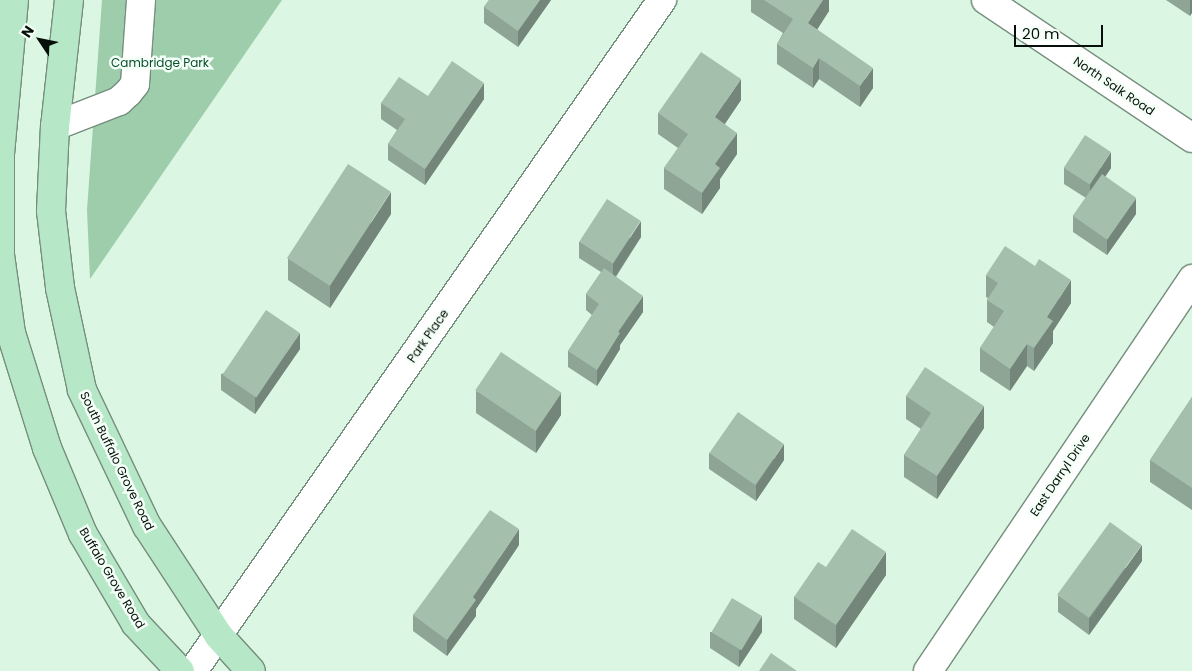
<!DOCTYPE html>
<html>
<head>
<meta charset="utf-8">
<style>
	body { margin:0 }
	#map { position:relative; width:1192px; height:671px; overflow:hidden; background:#dbf6e2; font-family:Poppins,sans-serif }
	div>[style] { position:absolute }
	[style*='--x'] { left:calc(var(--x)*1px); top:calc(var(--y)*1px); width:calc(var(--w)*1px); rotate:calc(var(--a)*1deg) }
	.green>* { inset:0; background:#9ecdac }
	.roads { filter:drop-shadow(1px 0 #758e7d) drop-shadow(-1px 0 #758e7d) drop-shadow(0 1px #758e7d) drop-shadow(0 -1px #758e7d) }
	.minor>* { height:28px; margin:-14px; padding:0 14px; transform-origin:14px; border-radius:14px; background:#fff }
	.major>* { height:28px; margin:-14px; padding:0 14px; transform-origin:14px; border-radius:14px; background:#b6e7c7 }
	.wall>* { inset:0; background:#8ea495 }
	.shaded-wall>* { inset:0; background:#748679 }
	.building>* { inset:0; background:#a5bfad; transform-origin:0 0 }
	span { translate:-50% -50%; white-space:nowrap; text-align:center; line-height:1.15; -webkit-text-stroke:5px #f4fff7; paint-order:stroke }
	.park-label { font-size:12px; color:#08502b }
	.street-label { font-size:12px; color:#060f09 }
	.north { position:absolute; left:15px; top:15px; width:50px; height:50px; -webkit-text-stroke:4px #f4fff7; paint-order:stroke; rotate:304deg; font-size:14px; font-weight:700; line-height:20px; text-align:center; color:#060f09 }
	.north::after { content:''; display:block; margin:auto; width:18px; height:22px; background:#060f09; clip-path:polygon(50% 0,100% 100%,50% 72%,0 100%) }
	.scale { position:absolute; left:1014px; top:25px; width:89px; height:22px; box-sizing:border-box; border:2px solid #060f09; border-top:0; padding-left:6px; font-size:15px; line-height:18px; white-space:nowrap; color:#060f09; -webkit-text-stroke:4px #f4fff7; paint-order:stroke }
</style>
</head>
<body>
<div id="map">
	<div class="green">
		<i style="clip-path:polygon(102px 0,282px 0,90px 279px,87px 210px)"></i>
	</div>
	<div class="roads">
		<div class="minor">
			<i style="--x:986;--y:0;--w:248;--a:33.8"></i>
			<i style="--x:55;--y:126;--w:69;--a:-21.3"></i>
			<i style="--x:119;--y:101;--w:12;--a:-42"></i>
			<i style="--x:128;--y:93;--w:11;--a:-52"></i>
			<i style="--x:135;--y:84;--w:84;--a:-85.9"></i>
			<i style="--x:193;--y:671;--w:819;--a:-55.05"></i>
			<i style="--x:928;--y:671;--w:473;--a:-56"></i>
		</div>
		<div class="major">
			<i style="--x:14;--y:0;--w:156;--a:95.2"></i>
			<i style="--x:0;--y:155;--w:100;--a:90"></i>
			<i style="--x:0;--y:255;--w:79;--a:82"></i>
			<i style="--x:11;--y:333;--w:121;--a:72.6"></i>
			<i style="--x:47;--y:448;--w:93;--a:67.3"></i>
			<i style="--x:83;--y:534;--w:104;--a:59.5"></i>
			<i style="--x:136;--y:624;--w:64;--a:46.9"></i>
			<i style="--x:69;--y:0;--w:127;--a:96.3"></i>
			<i style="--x:55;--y:126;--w:85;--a:92.7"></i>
			<i style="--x:51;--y:211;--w:78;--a:83.3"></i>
			<i style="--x:60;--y:288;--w:104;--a:77.8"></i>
			<i style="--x:82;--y:390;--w:151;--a:64.5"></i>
			<i style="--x:147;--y:526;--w:131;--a:56.8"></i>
			<i style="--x:219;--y:636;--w:47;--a:47.6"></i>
		</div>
	</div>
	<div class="wall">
		<i style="clip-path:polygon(489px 0,551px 0,518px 47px,484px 23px,484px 7px)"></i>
		<i style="clip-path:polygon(751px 0,829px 0,829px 11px,817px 29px,873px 88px,860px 107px,819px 79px,813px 88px,777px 64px,777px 44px,783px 33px,751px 12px)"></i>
		<i style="clip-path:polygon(1166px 0,1192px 0,1190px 16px)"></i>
		<i style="clip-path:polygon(428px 96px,484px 99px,425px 185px,388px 160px,388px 144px,397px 130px,381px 119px,381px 103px)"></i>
		<i style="clip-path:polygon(741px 100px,725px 124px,737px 154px,720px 179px,720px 188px,702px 214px,664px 189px,664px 168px,678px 148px,658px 134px,658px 113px)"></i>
		<i style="clip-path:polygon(1064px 168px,1111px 168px,1105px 176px,1136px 214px,1107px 255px,1073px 232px,1073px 216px,1086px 198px,1064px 184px)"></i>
		<i style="clip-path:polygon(391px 214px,330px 308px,288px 280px,288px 258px)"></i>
		<i style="clip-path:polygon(641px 237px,616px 277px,643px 312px,620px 345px,620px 349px,597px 386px,568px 367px,568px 351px,592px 315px,586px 310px,586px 294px,601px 272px,579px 258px,579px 242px)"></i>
		<i style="clip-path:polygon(986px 275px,1071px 303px,1053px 331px,1053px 343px,1034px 371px,1027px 366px,1010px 391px,980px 371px,980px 348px,994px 327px,987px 322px,987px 300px,988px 298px,986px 297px)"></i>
		<i style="clip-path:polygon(300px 349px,255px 414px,221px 390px,221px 374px)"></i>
		<i style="clip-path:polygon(476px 391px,561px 415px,536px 453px,476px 413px)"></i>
		<i style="clip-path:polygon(906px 396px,984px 428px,937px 499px,904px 477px,904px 455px,921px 429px,906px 419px)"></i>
		<i style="clip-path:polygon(1192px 397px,1192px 510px,1150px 482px,1150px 460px)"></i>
		<i style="clip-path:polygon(709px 453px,784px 460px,756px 501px,709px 469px)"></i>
		<i style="clip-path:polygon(519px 545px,476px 609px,476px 616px,447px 656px,413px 631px,413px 615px)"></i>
		<i style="clip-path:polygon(1142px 561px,1089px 635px,1058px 612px,1058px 596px)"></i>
		<i style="clip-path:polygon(826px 567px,886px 575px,836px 648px,794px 619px,794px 597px)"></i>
		<i style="clip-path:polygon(710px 632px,762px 632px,739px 667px,710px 648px)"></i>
	</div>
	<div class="shaded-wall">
		<i style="clip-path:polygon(540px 0,551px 0,518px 47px,518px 31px)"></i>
		<i style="clip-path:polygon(823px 0,829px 0,829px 11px,808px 44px,808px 23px)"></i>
		<i style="clip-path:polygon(1190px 0,1192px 0,1192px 13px,1190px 16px)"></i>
		<i style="clip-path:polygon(819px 58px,819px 79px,813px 88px,813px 68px)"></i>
		<i style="clip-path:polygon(873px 68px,873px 88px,860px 107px,860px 86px)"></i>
		<i style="clip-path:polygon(741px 79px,741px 100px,715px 138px,715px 117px)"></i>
		<i style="clip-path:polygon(484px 83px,484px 99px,425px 185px,425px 169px)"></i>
		<i style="clip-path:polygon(737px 133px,737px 154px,720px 179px,720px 188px,702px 214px,702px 193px,715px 164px)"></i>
		<i style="clip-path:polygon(1111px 152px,1111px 168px,1090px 200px,1090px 184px)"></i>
		<i style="clip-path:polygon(391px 192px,391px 214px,330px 308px,330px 286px)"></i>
		<i style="clip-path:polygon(1136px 198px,1136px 214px,1107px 255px,1107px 239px)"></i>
		<i style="clip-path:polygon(641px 221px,641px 237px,613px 280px,613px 264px)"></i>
		<i style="clip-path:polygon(1071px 280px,1071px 303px,1053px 331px,1053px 343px,1034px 371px,1034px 348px,1047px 317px)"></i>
		<i style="clip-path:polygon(643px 296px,643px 312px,620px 345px,620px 349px,597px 386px,597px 370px,618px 332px)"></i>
		<i style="clip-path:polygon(300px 333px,300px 349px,255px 414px,255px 398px)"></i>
		<i style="clip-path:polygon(1027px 344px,1027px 366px,1010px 391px,1010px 369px)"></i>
		<i style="clip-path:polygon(561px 393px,561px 415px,536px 453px,536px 430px)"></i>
		<i style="clip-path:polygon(984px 406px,984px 428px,937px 499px,937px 476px)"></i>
		<i style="clip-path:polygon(784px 444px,784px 460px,756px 501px,756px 485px)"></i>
		<i style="clip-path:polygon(519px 529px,519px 545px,476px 609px,476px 616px,447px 656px,447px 640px,473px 597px)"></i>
		<i style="clip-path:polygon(1142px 545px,1142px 561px,1089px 635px,1089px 619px)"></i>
		<i style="clip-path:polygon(886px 552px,886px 575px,836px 648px,836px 625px)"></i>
		<i style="clip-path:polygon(762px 616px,762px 632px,739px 667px,739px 651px)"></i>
	</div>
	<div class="building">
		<i style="clip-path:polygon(489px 0,540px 0,518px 31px,484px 7px)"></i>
		<i style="clip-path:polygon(764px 0,823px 0,808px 23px,873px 68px,860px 86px,819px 58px,813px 68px,777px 44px,793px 19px)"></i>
		<i style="clip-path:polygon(701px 52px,741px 79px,715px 117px,737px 133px,715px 164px,720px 168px,702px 193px,664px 168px,688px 134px,658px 113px)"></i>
		<i style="clip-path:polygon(452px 61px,484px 83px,425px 169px,388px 144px,405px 119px,381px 103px,399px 77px,428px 96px)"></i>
		<i style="left:1085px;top:135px;width:31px;height:39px;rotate:33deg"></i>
		<i style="left:348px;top:164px;width:51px;height:112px;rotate:33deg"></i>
		<i style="left:1102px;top:174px;width:42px;height:51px;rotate:35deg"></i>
		<i style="left:607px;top:199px;width:40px;height:51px;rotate:33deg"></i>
		<i style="clip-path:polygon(1005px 246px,1035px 266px,1039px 259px,1071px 280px,1047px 317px,1053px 321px,1034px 348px,1027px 344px,1010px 369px,980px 348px,1004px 311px,987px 300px,998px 283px,986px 275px)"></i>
		<i style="clip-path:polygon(604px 268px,643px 296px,618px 332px,620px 333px,597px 370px,568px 351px,599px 304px,586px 294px)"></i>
		<i style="left:266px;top:310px;width:41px;height:78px;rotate:34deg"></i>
		<i style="left:501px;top:352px;width:73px;height:46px;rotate:34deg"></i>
		<i style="clip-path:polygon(925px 367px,984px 406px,937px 476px,904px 455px,931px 413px,906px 396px)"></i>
		<i style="clip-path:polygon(1192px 397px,1192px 488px,1150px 460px)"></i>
		<i style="left:738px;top:412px;width:56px;height:50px;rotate:35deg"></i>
		<i style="clip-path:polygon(490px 510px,519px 529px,473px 597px,476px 600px,447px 640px,413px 615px)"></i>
		<i style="left:1110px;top:522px;width:39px;height:90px;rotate:36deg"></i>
		<i style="clip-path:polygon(852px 529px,886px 552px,836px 625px,794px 597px,818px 562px,826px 567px)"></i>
		<i style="left:732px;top:598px;width:35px;height:40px;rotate:31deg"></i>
		<i style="clip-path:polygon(771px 653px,797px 671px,759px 671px)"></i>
	</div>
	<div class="park-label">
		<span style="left:160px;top:63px">Cambridge Park</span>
	</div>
	<div class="street-label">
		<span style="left:1114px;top:86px;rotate:34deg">North Salk Road</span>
		<span style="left:428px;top:336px;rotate:-55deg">Park Place</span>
		<span style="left:117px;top:461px;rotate:64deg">South Buffalo Grove Road</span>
		<span style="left:1060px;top:475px;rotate:-56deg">East Darryl Drive</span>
		<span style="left:112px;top:578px;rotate:59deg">Buffalo Grove Road</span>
	</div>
	<div class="north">N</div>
	<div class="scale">20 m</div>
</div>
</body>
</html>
